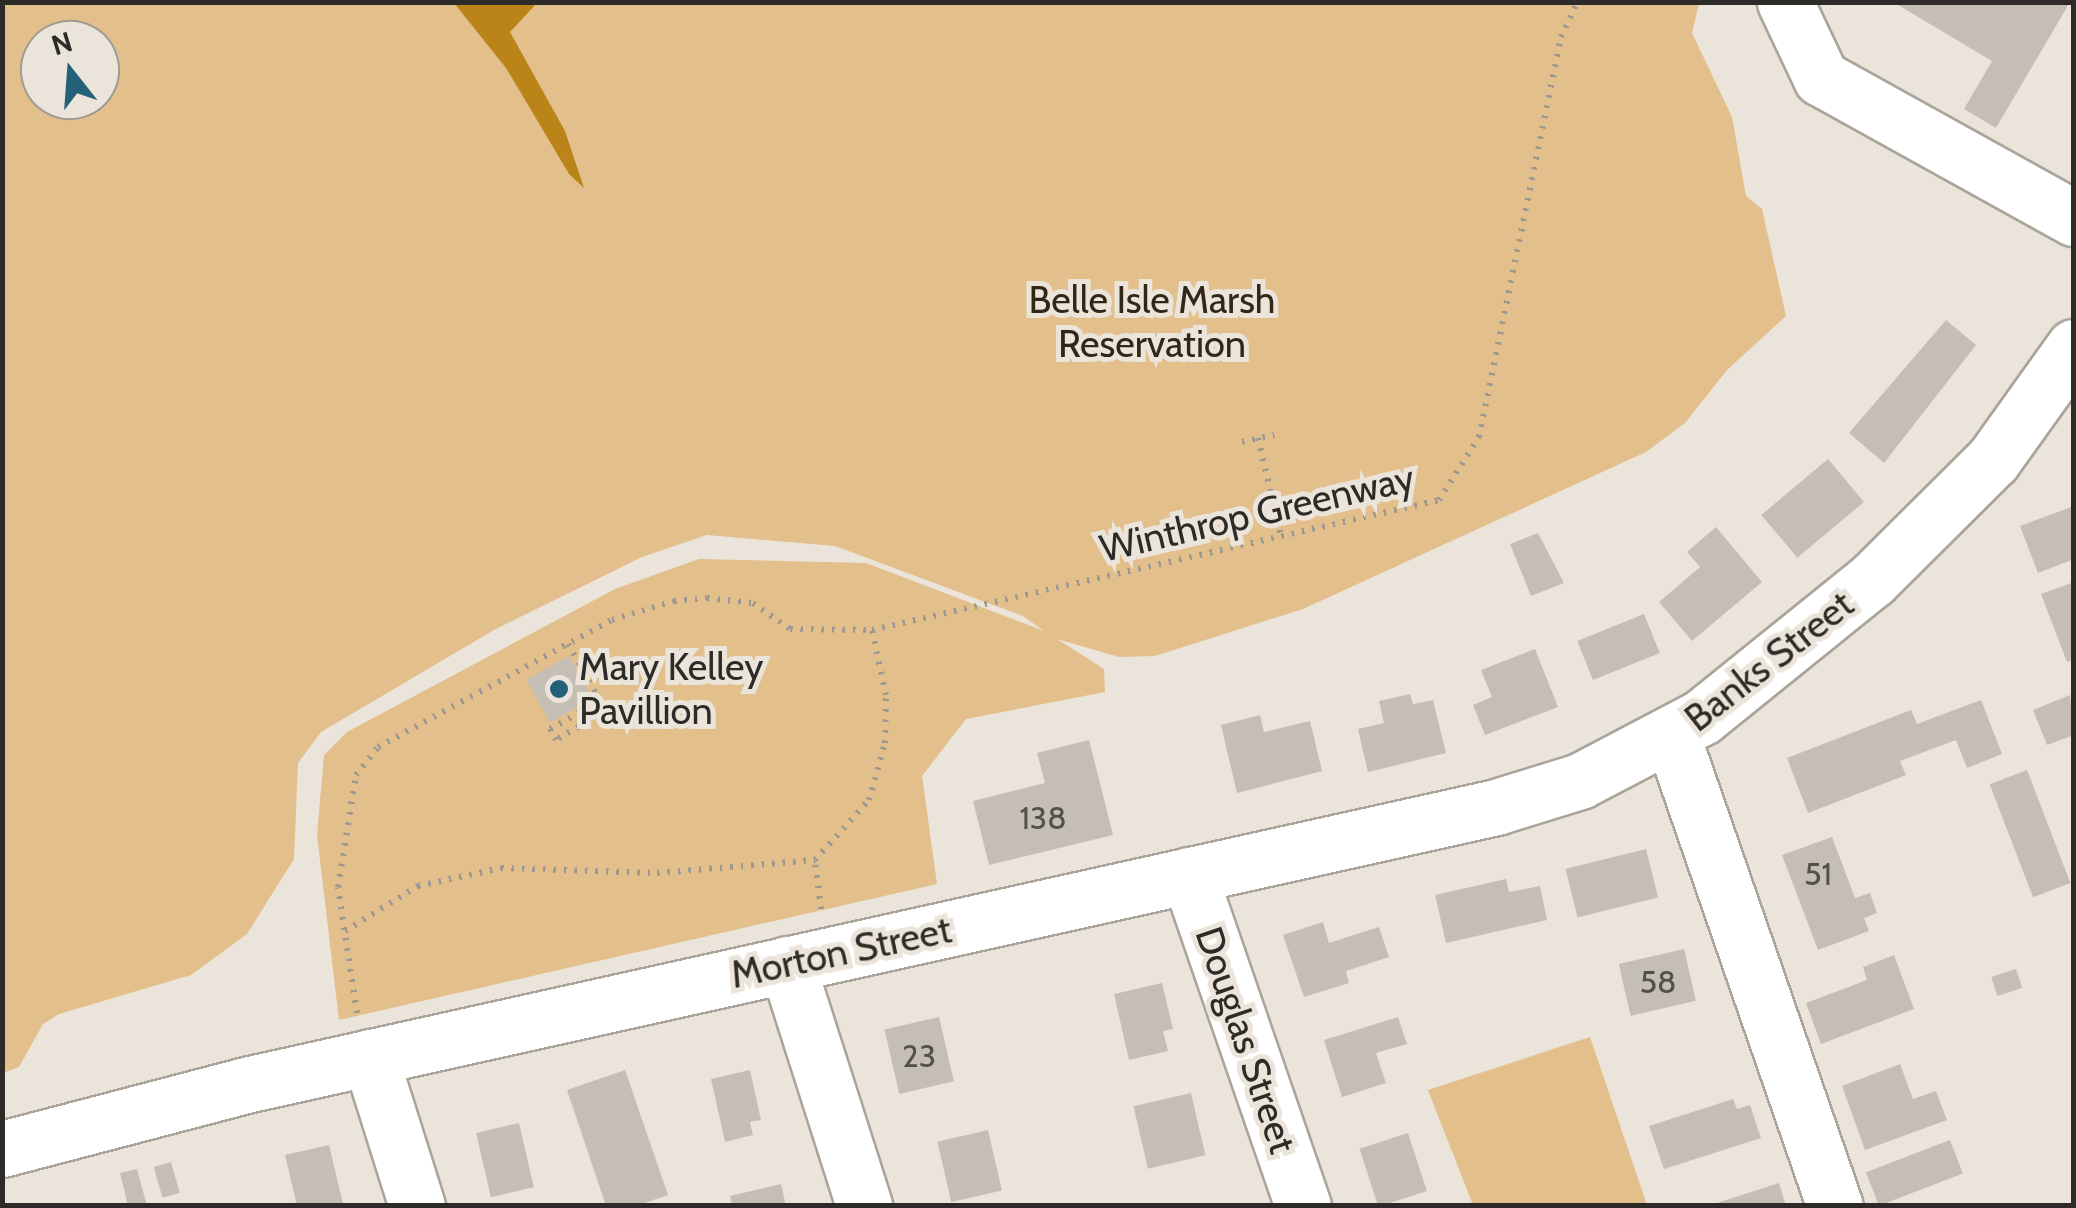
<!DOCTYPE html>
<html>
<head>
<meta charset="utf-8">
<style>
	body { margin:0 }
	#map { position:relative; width:2076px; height:1208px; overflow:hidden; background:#ebe4da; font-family:Cabin,sans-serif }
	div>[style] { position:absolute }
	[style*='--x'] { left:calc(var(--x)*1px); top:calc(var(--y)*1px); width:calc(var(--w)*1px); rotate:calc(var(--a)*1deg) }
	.green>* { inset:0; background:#e2bf8b }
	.water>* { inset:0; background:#bb8419 }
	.building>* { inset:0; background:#c4beb4; transform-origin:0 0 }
	.path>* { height:6px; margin-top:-3px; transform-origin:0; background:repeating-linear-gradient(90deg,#9d9891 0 2.5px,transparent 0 10.5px) }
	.roads { filter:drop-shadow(2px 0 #aaa49a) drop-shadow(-2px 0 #aaa49a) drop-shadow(0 2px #aaa49a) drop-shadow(0 -2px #aaa49a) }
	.minor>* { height:55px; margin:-27.5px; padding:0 27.5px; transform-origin:27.5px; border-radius:27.5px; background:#fff }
	.dots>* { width:28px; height:28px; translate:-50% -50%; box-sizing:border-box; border:5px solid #ebe4da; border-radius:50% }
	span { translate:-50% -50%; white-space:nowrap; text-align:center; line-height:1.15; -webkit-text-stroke:10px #ebe4da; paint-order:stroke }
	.number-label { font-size:32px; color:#53504a }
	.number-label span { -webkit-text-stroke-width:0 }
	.park-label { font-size:38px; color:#322717 }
	.street-label { font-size:38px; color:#2d2b27 }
	.poi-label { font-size:38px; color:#2d2b27 }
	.left { translate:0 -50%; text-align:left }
	.frame { position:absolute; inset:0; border:5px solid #2d2b27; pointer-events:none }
	.north { position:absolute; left:20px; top:20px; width:100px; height:100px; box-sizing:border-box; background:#ebe4da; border:2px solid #9f9a92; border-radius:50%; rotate:343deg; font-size:28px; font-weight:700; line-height:40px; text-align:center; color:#2d2b27 }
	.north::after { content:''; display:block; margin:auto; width:35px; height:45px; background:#246078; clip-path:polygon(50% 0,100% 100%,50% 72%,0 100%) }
</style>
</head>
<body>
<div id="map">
	<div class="green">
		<i style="clip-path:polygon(evenodd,2px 3px,1699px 3px,1692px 33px,1732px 117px,1746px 196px,1762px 209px,1786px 316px,1727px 370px,1685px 423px,1646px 452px,1303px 609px,1155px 656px,1119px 657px,1057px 639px,1104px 669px,1105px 692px,966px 719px,922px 776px,937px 884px,339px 1020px,317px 835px,324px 755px,347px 732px,615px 589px,699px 559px,866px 563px,1044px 631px,1023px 616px,835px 546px,707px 535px,642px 557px,494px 630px,321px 732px,298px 763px,294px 859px,247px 934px,191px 975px,59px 1014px,43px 1024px,19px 1067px,3px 1073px,2px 3px,40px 40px,100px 40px,100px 100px,40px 100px,40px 40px)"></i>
		<i style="clip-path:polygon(1590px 1037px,1647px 1205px,1473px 1205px,1428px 1090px)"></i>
	</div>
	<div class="water">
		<i style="clip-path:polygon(454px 3px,537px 3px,510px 32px,565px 131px,584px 188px,569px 174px,506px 68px)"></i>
	</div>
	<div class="building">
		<i style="clip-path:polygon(1893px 2px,2070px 2px,1996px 128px,1964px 109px,1992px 61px)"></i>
		<i style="clip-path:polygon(1946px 320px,1976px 345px,1884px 463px,1849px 433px)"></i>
		<i style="left:1828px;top:459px;width:56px;height:87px;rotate:50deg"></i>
		<i style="clip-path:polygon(2074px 506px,2074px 559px,2038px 573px,2020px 526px)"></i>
		<i style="clip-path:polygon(1716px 527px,1762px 582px,1692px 641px,1659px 602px,1700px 567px,1687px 552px)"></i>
		<i style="clip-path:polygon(1538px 533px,1564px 583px,1531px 596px,1510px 544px)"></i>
		<i style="clip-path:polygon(2074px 582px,2074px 659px,2067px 662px,2041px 594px)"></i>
		<i style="left:1644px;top:614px;width:42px;height:72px;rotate:68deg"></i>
		<i style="clip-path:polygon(1535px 649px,1558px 707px,1485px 735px,1473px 705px,1492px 697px,1481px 670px)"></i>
		<i style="left:569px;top:656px;width:49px;height:49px;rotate:61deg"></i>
		<i style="clip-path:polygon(1410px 694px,1413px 704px,1433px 700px,1446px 753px,1368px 772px,1358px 729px,1384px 723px,1379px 701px)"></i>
		<i style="clip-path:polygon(2070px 695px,2074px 735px,2047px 745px,2033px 710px)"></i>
		<i style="clip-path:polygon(1981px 700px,2002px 754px,1967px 768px,1956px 740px,1900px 761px,1906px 775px,1808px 813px,1787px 758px,1911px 710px,1917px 724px)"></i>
		<i style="clip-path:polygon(1260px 715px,1264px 732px,1310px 721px,1322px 771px,1237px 793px,1221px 725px)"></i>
		<i style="clip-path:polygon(1089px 740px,1113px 835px,989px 865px,973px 801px,1045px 783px,1037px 753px)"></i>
		<i style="left:2027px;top:770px;width:121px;height:40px;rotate:69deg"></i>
		<i style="clip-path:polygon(1832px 837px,1855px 898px,1870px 893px,1877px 913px,1864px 918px,1869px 931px,1818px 950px,1782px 855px)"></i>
		<i style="left:1646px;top:849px;width:50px;height:83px;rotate:76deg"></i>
		<i style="clip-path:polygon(1506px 879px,1509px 892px,1540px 886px,1547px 920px,1446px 943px,1435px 895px)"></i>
		<i style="clip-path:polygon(1323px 922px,1329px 943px,1379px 927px,1389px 957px,1346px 971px,1349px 983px,1304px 997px,1283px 935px)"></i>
		<i style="left:1684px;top:949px;width:53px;height:67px;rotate:77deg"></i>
		<i style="clip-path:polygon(1894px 955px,1914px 1009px,1821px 1044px,1806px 1003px,1867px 980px,1863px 967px)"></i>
		<i style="left:2016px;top:969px;width:20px;height:26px;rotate:72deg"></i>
		<i style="clip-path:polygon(1162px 983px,1173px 1029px,1163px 1031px,1168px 1051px,1129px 1060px,1114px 994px)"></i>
		<i style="left:939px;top:1017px;width:66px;height:56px;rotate:77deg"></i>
		<i style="clip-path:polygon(1398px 1017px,1407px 1044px,1376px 1053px,1386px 1083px,1342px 1097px,1324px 1040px)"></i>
		<i style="clip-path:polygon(1900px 1064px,1913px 1099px,1936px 1091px,1947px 1120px,1865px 1150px,1842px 1086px)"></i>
		<i style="clip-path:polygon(625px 1070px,668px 1195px,636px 1206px,606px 1206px,567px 1090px)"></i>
		<i style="clip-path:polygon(750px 1070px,761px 1120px,750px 1122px,753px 1135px,725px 1142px,711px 1079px)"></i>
		<i style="left:1191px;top:1093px;width:64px;height:59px;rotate:77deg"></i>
		<i style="clip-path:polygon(1733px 1099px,1737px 1109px,1750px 1105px,1761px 1138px,1664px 1169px,1649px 1126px)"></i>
		<i style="left:519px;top:1123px;width:66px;height:44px;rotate:77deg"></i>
		<i style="left:988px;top:1130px;width:62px;height:52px;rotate:77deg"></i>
		<i style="left:1408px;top:1133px;width:61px;height:51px;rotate:72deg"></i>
		<i style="left:1950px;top:1140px;width:36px;height:90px;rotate:69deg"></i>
		<i style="clip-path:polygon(329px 1145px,343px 1204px,297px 1206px,285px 1155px)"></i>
		<i style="left:171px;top:1162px;width:32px;height:18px;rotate:74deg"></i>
		<i style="clip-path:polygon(137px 1169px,147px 1206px,128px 1206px,120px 1173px)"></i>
		<i style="clip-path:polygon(1779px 1183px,1786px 1206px,1711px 1206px,1711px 1205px)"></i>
		<i style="clip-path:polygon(781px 1184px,786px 1206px,732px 1206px,730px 1196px)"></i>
	</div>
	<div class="path">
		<i style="--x:1258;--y:438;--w:101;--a:76.8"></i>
		<i style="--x:1242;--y:442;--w:33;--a:-12"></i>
		<i style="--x:568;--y:644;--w:77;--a:60.4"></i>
		<i style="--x:606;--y:711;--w:58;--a:149.9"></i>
		<i style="--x:556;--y:740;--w:13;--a:-119"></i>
		<i style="--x:550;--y:729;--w:43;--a:-28.9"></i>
		<i style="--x:588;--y:708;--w:6;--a:-121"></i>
		<i style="--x:821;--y:909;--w:49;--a:-97"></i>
		<i style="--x:815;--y:860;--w:81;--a:-48"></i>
		<i style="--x:869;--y:800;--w:59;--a:-74.3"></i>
		<i style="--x:885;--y:743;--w:48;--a:-88.8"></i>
		<i style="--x:886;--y:695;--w:66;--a:-102.2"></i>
		<i style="--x:345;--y:931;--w:86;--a:-31.7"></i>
		<i style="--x:418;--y:886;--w:85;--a:-12.2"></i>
		<i style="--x:501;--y:868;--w:156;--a:1.8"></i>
		<i style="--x:657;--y:873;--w:159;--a:-4.7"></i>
		<i style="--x:357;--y:1013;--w:127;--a:-98.6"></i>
		<i style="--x:338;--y:887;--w:113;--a:-80.9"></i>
		<i style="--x:356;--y:775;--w:36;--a:-52"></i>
		<i style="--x:378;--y:747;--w:266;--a:-28.5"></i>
		<i style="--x:612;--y:620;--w:65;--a:-17"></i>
		<i style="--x:674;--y:601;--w:33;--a:-5"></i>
		<i style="--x:707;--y:598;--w:46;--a:6.2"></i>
		<i style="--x:753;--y:603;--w:45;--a:35.1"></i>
		<i style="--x:790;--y:629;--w:82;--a:0.7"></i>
		<i style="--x:872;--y:630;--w:582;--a:-12.91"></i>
		<i style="--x:1439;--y:500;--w:75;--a:-57.6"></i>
		<i style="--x:1479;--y:437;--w:408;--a:-78.4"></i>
		<i style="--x:1561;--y:37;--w:38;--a:-65"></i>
	</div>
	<div class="roads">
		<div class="minor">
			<i style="--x:1785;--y:2;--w:84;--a:64.7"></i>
			<i style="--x:1821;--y:78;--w:289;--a:29"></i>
			<i style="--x:1672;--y:736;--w:497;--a:70.9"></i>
			<i style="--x:1189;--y:875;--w:350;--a:71"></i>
			<i style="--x:787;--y:964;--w:254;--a:72.3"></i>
			<i style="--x:370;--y:1057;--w:156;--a:72.5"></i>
			<i style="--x:2;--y:1149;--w:256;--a:-14.7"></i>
			<i style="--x:250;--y:1084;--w:1276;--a:-12.53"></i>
			<i style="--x:1496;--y:807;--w:88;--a:-17.2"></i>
			<i style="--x:1580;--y:781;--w:138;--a:-27.7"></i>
			<i style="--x:1702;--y:717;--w:218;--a:-38.9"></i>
			<i style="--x:1872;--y:580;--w:170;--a:-44.8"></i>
			<i style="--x:1993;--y:460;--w:139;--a:-54.4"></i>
		</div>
	</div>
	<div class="dots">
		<i style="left:559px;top:689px;background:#246078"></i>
	</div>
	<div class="number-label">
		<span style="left:1043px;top:818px">138</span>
		<span style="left:1818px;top:874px">51</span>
		<span style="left:1658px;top:982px">58</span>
		<span style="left:919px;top:1056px">23</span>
	</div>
	<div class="park-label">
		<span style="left:1152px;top:322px">Belle Isle Marsh<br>Reservation</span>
	</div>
	<div class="street-label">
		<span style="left:1257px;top:513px;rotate:-13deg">Winthrop Greenway</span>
		<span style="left:1769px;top:661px;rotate:-38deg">Banks Street</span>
		<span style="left:841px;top:952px;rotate:-12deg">Morton Street</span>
		<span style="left:1246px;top:1040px;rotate:71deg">Douglas Street</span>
	</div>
	<div class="poi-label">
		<span class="left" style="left:579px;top:689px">Mary Kelley<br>Pavillion</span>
	</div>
	<div class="frame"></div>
	<div class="north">N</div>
</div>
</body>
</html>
